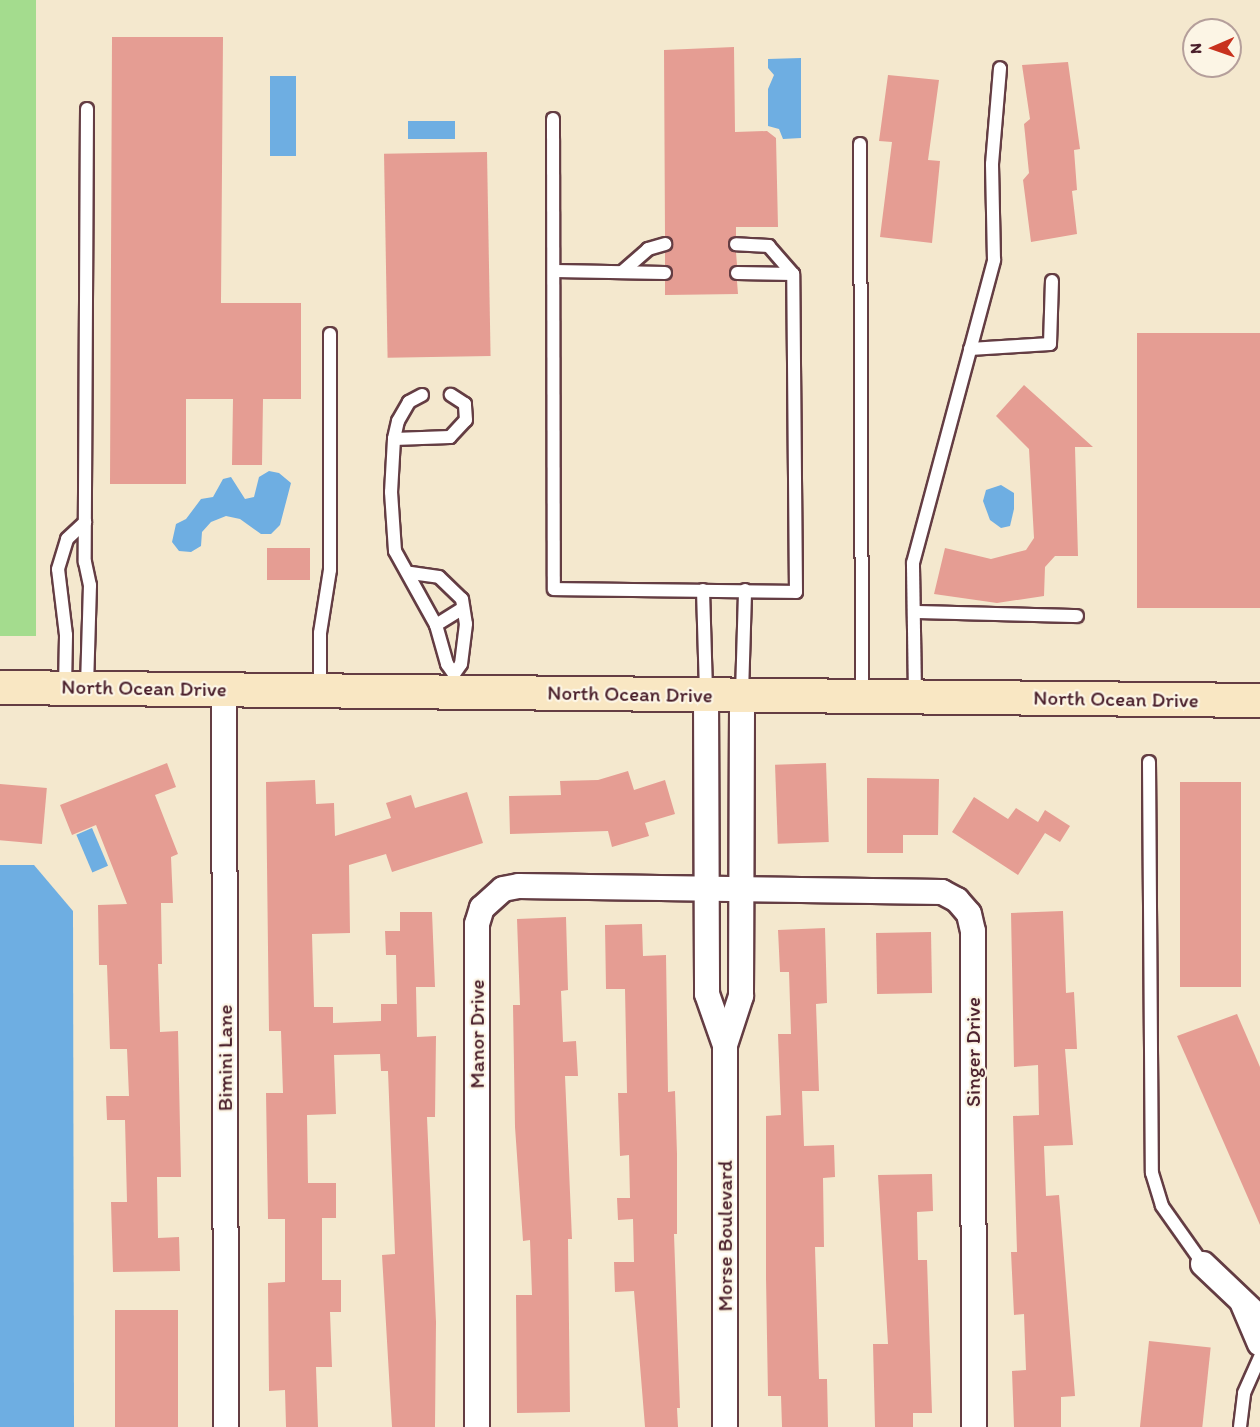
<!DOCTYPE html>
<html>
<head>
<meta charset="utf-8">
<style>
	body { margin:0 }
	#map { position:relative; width:1260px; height:1427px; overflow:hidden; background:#f4e8ce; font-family:Itim,sans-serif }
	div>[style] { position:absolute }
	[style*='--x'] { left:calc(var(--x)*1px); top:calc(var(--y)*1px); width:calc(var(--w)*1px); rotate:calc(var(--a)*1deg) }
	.green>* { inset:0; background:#a4dc8e; transform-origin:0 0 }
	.water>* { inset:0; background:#6eaee2; transform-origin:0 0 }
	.building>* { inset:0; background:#e59d93; transform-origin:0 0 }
	.roads { filter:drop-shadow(2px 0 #643d43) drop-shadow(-2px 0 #643d43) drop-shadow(0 2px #643d43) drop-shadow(0 -2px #643d43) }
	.lane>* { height:12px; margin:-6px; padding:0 6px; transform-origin:6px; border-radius:6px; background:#fff }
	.street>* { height:24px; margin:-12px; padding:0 12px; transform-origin:12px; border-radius:12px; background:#fff }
	.secondary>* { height:33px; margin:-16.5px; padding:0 16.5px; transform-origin:16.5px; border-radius:16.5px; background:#f9e7c3 }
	span { translate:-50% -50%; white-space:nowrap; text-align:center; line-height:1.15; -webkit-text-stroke:4.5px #fcf5e5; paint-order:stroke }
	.street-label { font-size:21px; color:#4a1f2b }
	.north { position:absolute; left:1182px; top:18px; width:60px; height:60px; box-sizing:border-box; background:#fcf5e5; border:2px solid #b59f9b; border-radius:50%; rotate:268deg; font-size:16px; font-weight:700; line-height:24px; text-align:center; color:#4a1f2b }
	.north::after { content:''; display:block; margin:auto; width:21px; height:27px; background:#c8321e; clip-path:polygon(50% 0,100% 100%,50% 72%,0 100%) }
</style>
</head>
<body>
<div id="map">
	<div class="green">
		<i style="left:0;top:0;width:36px;height:636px"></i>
	</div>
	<div class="water">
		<i style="clip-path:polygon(801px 58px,801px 138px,783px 139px,779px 129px,768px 126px,768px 89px,774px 75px,768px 68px,768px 59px)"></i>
		<i style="left:270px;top:76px;width:26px;height:80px"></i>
		<i style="left:408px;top:121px;width:47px;height:18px"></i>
		<i style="clip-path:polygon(269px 471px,279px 473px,291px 483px,280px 525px,271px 534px,261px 534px,240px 519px,226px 516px,211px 522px,202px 532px,201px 546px,191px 552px,179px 551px,172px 542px,176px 524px,186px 519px,201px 499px,213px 497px,223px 479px,231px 477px,245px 499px,254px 497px,259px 477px)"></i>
		<i style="clip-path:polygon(1001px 485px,1014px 493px,1014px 509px,1010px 526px,1001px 528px,990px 520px,983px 501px,986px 490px)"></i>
		<i style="left:92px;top:828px;width:41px;height:17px;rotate:67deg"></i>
		<i style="clip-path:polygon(0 865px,34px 865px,73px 911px,74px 1427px,0 1427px)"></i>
	</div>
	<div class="building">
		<i style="clip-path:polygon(112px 37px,223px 37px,221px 303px,301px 303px,301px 399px,263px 399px,262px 465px,232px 465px,233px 399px,186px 399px,186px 484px,110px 484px)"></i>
		<i style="clip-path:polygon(734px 47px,735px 132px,767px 131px,776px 138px,778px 227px,736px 227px,736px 236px,728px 244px,736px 252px,737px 265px,729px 273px,737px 281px,738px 294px,665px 295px,665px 281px,673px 273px,665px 265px,665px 253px,673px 245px,671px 238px,665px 236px,664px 50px)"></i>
		<i style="clip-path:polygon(1068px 62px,1080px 149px,1074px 150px,1077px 190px,1072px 191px,1077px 234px,1031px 242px,1023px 180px,1029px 173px,1024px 124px,1030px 119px,1022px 65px)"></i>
		<i style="clip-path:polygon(888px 75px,939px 80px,928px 160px,940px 161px,932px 243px,880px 237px,892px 142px,879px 141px)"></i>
		<i style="left:487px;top:152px;width:204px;height:103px;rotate:89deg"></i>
		<i style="left:1260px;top:333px;width:275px;height:123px;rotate:90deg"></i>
		<i style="clip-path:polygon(1024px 385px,1093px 447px,1075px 447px,1078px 556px,1055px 556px,1045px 567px,1044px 596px,997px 603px,934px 594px,945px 548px,991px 559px,1026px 550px,1034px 538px,1029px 449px,996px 416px)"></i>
		<i style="left:267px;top:548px;width:43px;height:32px"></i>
		<i style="clip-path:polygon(167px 763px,176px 787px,155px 795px,178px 854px,171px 857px,173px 903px,161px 903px,162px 964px,158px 964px,160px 1032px,178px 1031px,181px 1177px,157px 1177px,158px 1238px,179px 1237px,180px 1271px,113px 1272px,111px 1202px,127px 1202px,125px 1120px,107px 1120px,106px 1096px,129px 1096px,127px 1049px,110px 1049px,107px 965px,99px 965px,98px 905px,127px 904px,96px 825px,72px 835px,60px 805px)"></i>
		<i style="left:826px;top:763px;width:79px;height:51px;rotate:88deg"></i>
		<i style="clip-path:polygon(628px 771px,634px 790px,665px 780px,675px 814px,645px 823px,649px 836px,612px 847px,608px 831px,510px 834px,509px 796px,561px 795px,560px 781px,598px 780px)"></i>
		<i style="clip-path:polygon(867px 778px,939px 779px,938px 835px,903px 835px,903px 853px,867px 853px)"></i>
		<i style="clip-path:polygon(315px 780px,316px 804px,334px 803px,335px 836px,391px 818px,386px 803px,411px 795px,415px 808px,467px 792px,483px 843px,392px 872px,386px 854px,349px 865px,350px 933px,312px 934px,314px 1007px,333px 1007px,333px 1023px,381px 1021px,381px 1004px,397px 1004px,396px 955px,386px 955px,385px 931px,400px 931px,400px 912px,432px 912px,435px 987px,416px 987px,417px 1037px,436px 1036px,435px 1117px,427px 1117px,436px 1322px,435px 1427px,392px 1427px,382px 1255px,395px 1254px,388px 1071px,381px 1071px,380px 1054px,334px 1055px,336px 1114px,307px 1115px,308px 1183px,336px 1183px,336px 1218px,322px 1218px,322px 1280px,341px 1280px,341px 1312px,330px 1312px,332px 1367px,316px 1367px,318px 1427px,286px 1427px,285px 1390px,269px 1391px,268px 1283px,285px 1282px,285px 1219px,268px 1219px,266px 1093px,283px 1093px,281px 1031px,269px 1031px,266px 782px)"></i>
		<i style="left:1180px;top:782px;width:61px;height:205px"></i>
		<i style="left:0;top:784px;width:47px;height:56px;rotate:5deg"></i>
		<i style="clip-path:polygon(974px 797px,1008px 819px,1016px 808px,1038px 822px,1045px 810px,1070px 826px,1060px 842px,1045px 833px,1018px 875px,952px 832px)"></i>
		<i style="clip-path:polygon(1063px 911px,1066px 993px,1074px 992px,1077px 1049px,1065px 1049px,1073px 1145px,1044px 1146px,1046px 1196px,1059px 1195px,1075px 1396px,1061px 1397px,1061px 1427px,1014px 1427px,1012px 1371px,1026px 1370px,1024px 1314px,1014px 1315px,1011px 1252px,1017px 1252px,1013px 1116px,1039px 1115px,1038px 1065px,1014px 1067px,1011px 913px)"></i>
		<i style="clip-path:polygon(566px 917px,568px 990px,561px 991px,563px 1042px,576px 1041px,578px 1076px,565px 1076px,572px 1239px,568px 1239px,570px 1412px,517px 1413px,516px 1295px,532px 1295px,530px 1240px,523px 1241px,515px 1127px,513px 1005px,520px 1005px,517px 919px)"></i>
		<i style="clip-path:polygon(642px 924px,643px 956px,666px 955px,668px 1092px,675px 1091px,677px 1154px,677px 1234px,674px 1234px,680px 1408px,677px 1408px,678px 1427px,645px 1427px,634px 1291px,615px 1292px,614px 1262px,634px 1262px,633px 1219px,618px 1220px,617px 1198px,630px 1198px,629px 1155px,620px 1156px,618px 1093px,627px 1093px,625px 989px,606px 989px,605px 925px)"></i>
		<i style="clip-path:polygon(825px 928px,827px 1003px,816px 1004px,819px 1091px,802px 1091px,804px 1146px,834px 1145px,835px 1177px,823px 1178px,824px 1247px,815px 1247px,819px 1379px,827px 1379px,828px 1427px,782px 1427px,781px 1396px,768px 1396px,766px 1278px,766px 1116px,781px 1115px,778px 1034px,791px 1034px,789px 972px,780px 972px,778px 930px)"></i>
		<i style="left:931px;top:932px;width:61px;height:55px;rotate:89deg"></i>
		<i style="clip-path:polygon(1237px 1014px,1260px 1067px,1260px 1225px,1177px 1036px)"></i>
		<i style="clip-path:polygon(932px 1174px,933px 1211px,917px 1212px,918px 1260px,927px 1260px,932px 1413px,913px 1413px,913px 1427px,875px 1427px,873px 1344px,888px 1344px,878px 1175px)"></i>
		<i style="left:178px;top:1310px;width:117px;height:63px;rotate:90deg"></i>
		<i style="left:1149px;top:1341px;width:62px;height:87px;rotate:6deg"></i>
	</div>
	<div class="roads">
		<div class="lane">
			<i style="--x:87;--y:109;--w:453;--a:90.3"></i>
			<i style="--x:85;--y:562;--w:24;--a:78"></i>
			<i style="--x:90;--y:585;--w:101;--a:91.7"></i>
			<i style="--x:553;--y:119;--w:470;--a:89.9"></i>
			<i style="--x:554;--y:589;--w:242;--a:0.7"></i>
			<i style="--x:796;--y:592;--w:318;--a:-90.5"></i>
			<i style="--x:793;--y:274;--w:37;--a:-131"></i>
			<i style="--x:769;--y:246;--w:33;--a:-177"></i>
			<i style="--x:860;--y:144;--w:550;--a:89.79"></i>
			<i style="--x:555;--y:271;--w:110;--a:1"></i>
			<i style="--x:622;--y:272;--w:35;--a:-41"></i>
			<i style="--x:648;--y:249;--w:18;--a:-16"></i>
			<i style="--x:737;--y:273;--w:56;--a:1"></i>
			<i style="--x:970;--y:349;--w:80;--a:-3.6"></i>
			<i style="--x:1050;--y:344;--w:63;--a:-88.2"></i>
			<i style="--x:422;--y:395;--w:15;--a:152"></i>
			<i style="--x:409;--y:402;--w:22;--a:120"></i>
			<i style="--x:398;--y:421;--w:18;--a:103"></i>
			<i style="--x:394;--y:439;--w:53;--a:93.2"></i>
			<i style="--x:391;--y:492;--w:59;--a:86.1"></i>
			<i style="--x:395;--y:551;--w:85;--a:61"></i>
			<i style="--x:436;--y:625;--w:41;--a:74.2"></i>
			<i style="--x:447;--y:664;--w:12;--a:55"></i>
			<i style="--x:454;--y:674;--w:17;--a:90"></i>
			<i style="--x:394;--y:439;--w:56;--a:-2"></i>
			<i style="--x:450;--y:437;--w:23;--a:-47"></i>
			<i style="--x:466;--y:420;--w:16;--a:-94"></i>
			<i style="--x:465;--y:404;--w:17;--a:-147"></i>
			<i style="--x:411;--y:573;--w:28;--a:8"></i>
			<i style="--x:439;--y:577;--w:32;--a:44"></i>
			<i style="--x:462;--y:599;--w:25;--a:81"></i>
			<i style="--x:466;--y:624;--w:40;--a:97.1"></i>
			<i style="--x:461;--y:664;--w:12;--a:125"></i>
			<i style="--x:703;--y:590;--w:104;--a:88.3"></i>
			<i style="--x:914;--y:612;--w:163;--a:1.4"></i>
			<i style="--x:436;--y:625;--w:32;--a:-32"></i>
			<i style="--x:65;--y:688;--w:53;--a:-88.9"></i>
			<i style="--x:66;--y:635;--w:66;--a:-96.9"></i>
			<i style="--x:58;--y:569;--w:31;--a:-73"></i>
			<i style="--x:67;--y:539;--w:25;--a:-43"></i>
			<i style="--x:320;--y:689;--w:56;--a:-90"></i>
			<i style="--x:320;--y:633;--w:64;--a:-81"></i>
			<i style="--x:330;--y:570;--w:236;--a:-90"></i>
			<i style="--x:742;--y:694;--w:104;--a:-88.3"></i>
			<i style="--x:915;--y:694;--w:131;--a:-90.9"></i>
			<i style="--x:913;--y:563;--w:314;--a:-75"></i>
			<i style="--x:994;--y:260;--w:96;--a:-91.2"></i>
			<i style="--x:992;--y:164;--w:96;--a:-85.2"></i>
			<i style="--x:1149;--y:762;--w:411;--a:89.6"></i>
			<i style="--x:1152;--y:1173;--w:34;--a:73"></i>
			<i style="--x:1162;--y:1206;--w:71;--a:54.7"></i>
			<i style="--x:1240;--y:1427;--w:34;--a:-83"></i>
			<i style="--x:1244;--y:1393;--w:39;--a:-66"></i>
		</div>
		<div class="street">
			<i style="--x:224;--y:689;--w:738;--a:89.84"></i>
			<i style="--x:706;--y:695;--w:299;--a:89.8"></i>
			<i style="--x:707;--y:994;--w:54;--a:70.6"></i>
			<i style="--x:1203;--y:1264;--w:79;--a:43.5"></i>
			<i style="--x:1243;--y:1304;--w:43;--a:67"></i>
			<i style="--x:477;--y:1427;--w:503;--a:-90"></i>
			<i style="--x:477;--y:924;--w:17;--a:-73"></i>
			<i style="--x:482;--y:908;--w:28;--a:-42"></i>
			<i style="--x:503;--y:889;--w:16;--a:-11"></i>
			<i style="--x:519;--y:886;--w:423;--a:0.8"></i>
			<i style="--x:942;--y:892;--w:17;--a:28"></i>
			<i style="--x:957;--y:900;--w:18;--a:49"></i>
			<i style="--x:969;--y:914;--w:17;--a:77"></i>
			<i style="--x:973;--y:931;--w:496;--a:89.9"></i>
			<i style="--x:725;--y:1427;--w:382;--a:-90"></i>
			<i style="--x:725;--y:1045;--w:52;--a:-71.9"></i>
			<i style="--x:741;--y:996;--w:301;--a:-89.8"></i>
		</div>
		<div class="secondary">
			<i style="--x:0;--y:687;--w:1260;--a:0.59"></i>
		</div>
	</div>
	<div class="street-label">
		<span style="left:144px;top:688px;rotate:1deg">North Ocean Drive</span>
		<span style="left:630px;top:694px;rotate:1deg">North Ocean Drive</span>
		<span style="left:1116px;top:699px;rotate:1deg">North Ocean Drive</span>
		<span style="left:477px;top:1034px;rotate:-90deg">Manor Drive</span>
		<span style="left:973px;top:1052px;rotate:-90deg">Singer Drive</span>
		<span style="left:225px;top:1058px;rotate:-90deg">Bimini Lane</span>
		<span style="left:725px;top:1236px;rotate:-90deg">Morse Boulevard</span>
	</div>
	<div class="north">N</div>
</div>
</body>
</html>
